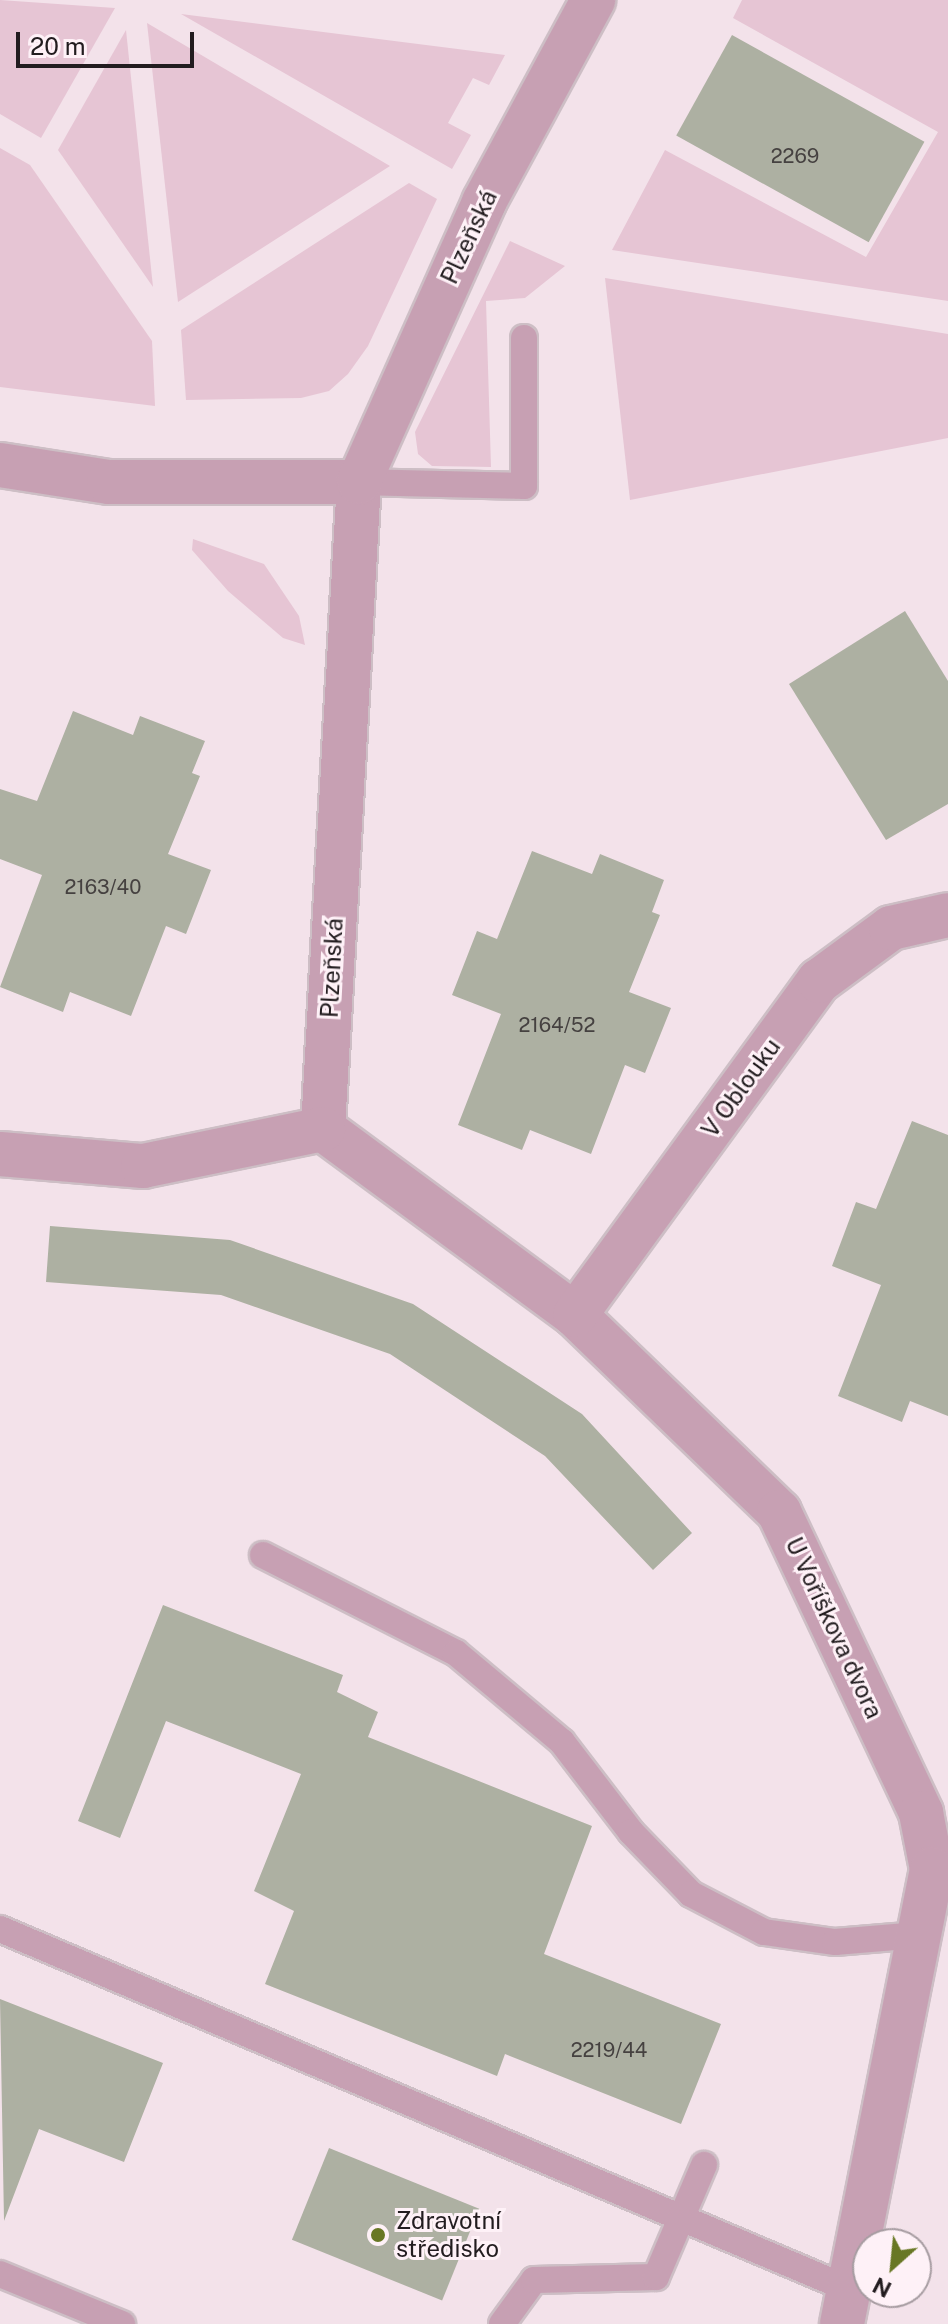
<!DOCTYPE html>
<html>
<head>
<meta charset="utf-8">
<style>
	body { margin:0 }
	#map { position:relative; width:948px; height:2324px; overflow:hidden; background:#f3e2ea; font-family:"Public Sans",sans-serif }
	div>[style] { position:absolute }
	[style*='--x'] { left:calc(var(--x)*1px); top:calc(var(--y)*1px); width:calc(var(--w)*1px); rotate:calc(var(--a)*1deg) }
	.green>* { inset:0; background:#e6c5d4 }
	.building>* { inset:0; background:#adb0a2; transform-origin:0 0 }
	.roads { filter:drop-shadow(2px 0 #cdbec5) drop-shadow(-2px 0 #cdbec5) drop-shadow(0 2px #cdbec5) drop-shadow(0 -2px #cdbec5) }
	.lane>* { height:26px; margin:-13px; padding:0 13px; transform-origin:13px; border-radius:13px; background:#c7a0b3 }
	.street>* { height:44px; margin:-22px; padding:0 22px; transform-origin:22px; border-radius:22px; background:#c7a0b3 }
	.dots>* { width:22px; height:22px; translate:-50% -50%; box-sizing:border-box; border:4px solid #fef1f7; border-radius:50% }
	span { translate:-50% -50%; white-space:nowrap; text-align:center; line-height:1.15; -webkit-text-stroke:6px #fef1f7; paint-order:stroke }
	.number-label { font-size:20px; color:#454140 }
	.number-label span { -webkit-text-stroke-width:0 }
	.street-label { font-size:24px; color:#221c1f }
	.poi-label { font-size:24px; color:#221c1f }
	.left { translate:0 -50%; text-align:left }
	.north { position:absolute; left:852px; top:2228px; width:80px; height:80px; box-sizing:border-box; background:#fef1f7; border:2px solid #a69ca1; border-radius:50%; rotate:207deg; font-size:22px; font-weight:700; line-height:32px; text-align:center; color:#221c1f }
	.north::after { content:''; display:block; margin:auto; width:28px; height:36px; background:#687724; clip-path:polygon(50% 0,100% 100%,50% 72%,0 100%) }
	.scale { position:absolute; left:16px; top:32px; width:178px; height:36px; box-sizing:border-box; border:4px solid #221c1f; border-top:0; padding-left:10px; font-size:24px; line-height:28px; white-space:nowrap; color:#221c1f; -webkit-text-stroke:6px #fef1f7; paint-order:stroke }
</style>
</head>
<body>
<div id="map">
	<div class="green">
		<i style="clip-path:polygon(0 0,115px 8px,41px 138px,0 114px)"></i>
		<i style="clip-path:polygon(742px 0,948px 0,948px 301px,612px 250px,665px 150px,866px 257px,938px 132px,733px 18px)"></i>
		<i style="clip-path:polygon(181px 14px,505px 55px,489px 85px,473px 78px,448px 123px,471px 135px,452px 169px)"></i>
		<i style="clip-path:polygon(147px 23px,390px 166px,178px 302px)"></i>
		<i style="clip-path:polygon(126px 30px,153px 287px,58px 150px)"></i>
		<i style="clip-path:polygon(0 148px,30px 165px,152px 341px,155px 406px,0 387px)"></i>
		<i style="clip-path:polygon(409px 183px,437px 199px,368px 346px,348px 374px,329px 391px,301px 398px,186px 400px,181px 330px)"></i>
		<i style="clip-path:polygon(510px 241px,565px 266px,525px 298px,486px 301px,491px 467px,432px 466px,418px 454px,415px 432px)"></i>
		<i style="clip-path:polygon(605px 278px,948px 334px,948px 438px,630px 500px)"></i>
		<i style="clip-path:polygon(193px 539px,264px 564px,299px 616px,305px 645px,283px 638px,228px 591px,192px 550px)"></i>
	</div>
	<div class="building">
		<i style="left:732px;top:35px;width:220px;height:115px;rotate:29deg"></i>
		<i style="clip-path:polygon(905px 611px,948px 681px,948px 804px,886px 840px,789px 684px)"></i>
		<i style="clip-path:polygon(73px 711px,133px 735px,140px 716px,205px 741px,192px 773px,200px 776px,168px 854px,211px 870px,186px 934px,166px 926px,131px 1016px,70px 992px,63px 1012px,0 987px,42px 875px,0 859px,0 789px,37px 801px)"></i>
		<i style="clip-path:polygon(532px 851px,592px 874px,600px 854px,664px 880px,652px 912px,660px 915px,629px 992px,671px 1008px,645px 1073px,625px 1065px,591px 1154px,530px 1130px,522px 1150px,458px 1125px,501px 1014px,452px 995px,477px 931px,497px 939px)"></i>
		<i style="clip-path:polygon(912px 1121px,948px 1135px,948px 1416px,910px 1401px,902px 1422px,838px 1396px,881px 1285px,832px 1266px,856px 1202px,876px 1209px)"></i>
		<i style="clip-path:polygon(50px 1226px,230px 1240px,413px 1304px,582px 1414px,692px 1533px,653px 1570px,545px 1456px,390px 1354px,221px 1295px,46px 1282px)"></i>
		<i style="clip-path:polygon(163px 1605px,343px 1675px,337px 1692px,378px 1712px,368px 1737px,592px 1826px,544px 1954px,721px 2024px,681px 2124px,505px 2054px,497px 2076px,265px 1984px,294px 1911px,254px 1891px,301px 1774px,166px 1721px,120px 1838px,78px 1821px)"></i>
		<i style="clip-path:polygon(0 1999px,163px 2063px,124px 2162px,39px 2129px,4px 2221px)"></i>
		<i style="left:329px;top:2148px;width:162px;height:99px;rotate:22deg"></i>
	</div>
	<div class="roads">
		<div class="lane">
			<i style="--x:359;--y:482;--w:165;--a:1.4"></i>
			<i style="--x:524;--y:486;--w:148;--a:-90"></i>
			<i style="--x:263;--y:1555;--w:216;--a:26.9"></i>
			<i style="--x:456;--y:1653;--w:138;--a:40"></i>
			<i style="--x:562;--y:1742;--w:113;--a:52.5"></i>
			<i style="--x:631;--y:1832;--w:86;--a:45.9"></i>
			<i style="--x:691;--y:1894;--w:82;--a:27.5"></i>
			<i style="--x:764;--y:1932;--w:72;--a:8"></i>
			<i style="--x:835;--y:1942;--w:84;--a:-4.8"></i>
			<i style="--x:0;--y:1929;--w:922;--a:22.98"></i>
			<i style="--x:0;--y:2274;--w:132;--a:22.3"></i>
			<i style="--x:502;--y:2324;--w:54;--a:-54"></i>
			<i style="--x:534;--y:2280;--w:122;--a:-1.4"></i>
			<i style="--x:656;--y:2277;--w:122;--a:-66.8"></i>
		</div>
		<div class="street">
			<i style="--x:0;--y:465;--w:110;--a:8.9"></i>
			<i style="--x:109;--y:482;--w:250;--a:0"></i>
			<i style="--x:323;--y:1129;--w:313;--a:36.4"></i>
			<i style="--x:575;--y:1315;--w:284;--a:44"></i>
			<i style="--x:779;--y:1512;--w:333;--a:64.7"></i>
			<i style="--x:921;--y:1813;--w:57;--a:78.9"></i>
			<i style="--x:932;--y:1869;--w:464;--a:101.2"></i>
			<i style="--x:323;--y:1129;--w:648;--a:-86.82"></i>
			<i style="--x:359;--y:482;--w:307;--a:-65.9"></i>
			<i style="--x:484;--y:202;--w:230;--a:-61.6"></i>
			<i style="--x:0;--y:1154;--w:144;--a:4.8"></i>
			<i style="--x:143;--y:1166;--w:184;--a:-11.6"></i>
			<i style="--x:575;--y:1315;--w:414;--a:-53.9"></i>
			<i style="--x:819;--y:981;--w:89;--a:-36.4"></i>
			<i style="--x:891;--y:928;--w:58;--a:-12.8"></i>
		</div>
	</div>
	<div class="dots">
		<i style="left:378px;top:2235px;background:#687724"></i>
	</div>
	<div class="number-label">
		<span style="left:795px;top:156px">2269</span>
		<span style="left:103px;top:887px">2163/40</span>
		<span style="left:557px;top:1025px">2164/52</span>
		<span style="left:609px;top:2050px">2219/44</span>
	</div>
	<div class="street-label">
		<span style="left:469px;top:237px;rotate:-65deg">Plzeňská</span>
		<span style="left:332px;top:968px;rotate:-87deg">Plzeňská</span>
		<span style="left:741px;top:1088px;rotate:-54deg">V Oblouku</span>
		<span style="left:834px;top:1628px;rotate:65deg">U Voříškova dvora</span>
	</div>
	<div class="poi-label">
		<span class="left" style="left:396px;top:2235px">Zdravotní<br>středisko</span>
	</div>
	<div class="north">N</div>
	<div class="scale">20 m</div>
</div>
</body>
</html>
